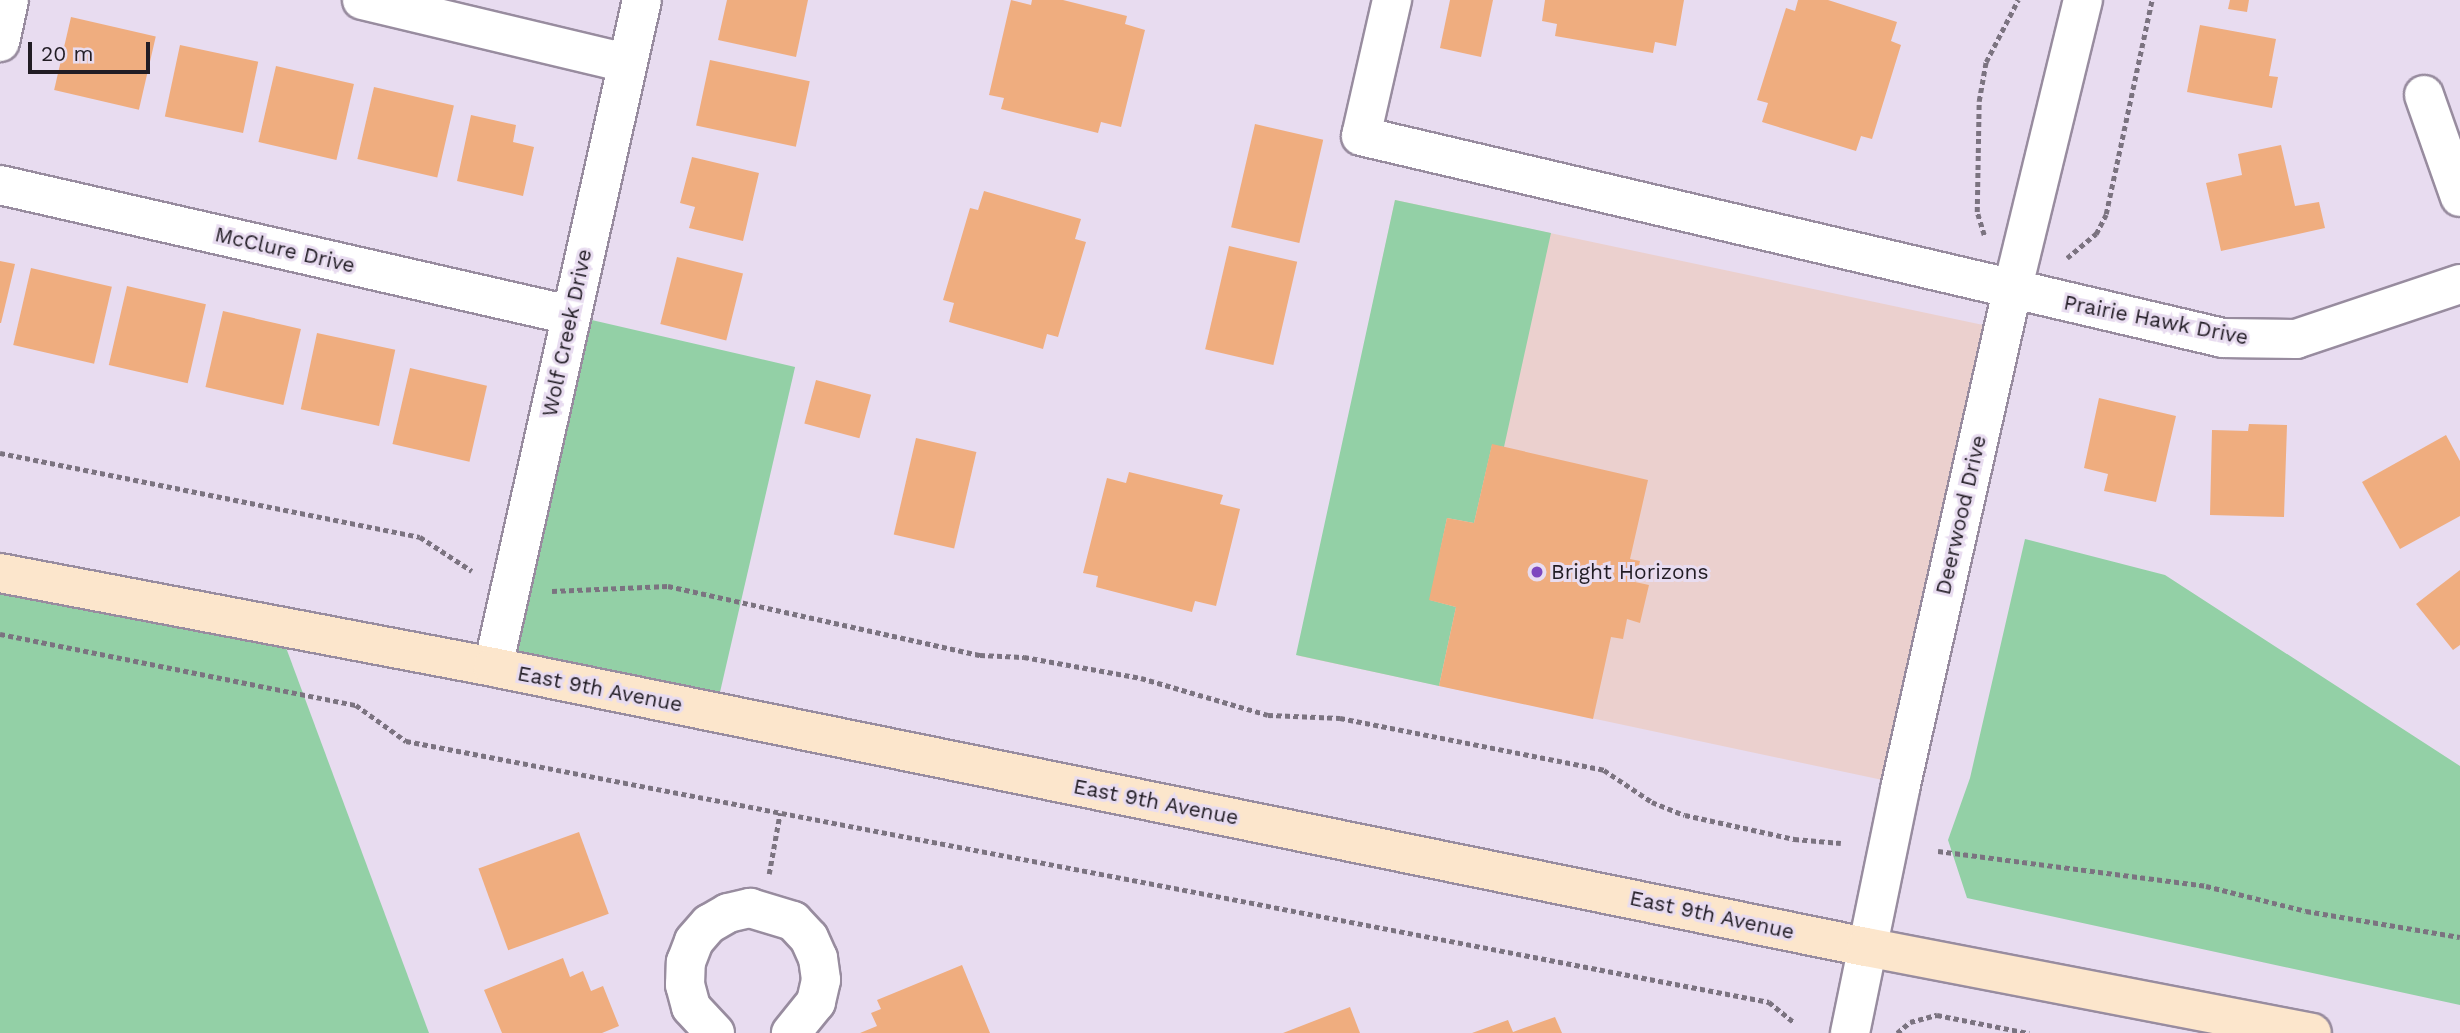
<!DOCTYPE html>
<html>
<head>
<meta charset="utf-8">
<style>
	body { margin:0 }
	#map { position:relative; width:2460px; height:1033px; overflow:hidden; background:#e8dcf0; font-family:"Work Sans",sans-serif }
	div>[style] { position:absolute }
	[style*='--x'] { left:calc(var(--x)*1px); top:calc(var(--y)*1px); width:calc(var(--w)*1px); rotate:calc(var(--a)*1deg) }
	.education>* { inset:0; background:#ebd0ce; transform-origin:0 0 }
	.green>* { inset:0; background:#93d0a6; transform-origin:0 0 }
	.building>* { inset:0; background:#efad7f; transform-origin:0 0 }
	.path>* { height:4.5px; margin-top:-2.25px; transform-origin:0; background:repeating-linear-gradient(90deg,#7b7380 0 5px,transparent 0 8.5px) }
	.roads { filter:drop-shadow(2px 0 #988c9f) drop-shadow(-2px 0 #988c9f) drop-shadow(0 2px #988c9f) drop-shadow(0 -2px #988c9f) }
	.minor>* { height:38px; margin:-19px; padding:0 19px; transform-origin:19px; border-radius:19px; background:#fff }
	.tertiary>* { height:38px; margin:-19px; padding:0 19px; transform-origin:19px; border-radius:19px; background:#fff }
	.secondary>* { height:38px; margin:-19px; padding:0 19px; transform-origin:19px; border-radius:19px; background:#fce6cc }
	.dots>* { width:19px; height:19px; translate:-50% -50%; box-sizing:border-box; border:4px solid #e8dcf0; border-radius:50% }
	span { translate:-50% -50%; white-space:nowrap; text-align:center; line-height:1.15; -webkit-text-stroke:6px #e8dcf0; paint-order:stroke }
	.street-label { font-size:21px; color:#211c24 }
	.poi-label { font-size:21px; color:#211c24 }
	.left { translate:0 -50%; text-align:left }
	.scale { position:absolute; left:28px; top:42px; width:122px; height:32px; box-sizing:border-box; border:4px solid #211c24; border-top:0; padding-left:9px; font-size:21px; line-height:24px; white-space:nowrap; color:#211c24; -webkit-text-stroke:5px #e8dcf0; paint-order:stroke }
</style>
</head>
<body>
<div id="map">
	<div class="education">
		<i style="left:1395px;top:200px;width:623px;height:466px;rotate:12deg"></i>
	</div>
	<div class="green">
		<i style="clip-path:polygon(1395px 200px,1551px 233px,1504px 447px,1492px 445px,1474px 523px,1447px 518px,1430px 600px,1456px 607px,1439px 686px,1296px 655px)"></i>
		<i style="left:570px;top:315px;width:231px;height:360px;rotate:13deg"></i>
		<i style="clip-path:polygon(2025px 539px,2165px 575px,2460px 766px,2460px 1005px,1967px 898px,1948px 840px,1970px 778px)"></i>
		<i style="clip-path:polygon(0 573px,278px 626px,429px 1033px,0 1033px)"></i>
	</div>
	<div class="building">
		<i style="clip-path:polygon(727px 0,808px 0,796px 57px,718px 40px)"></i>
		<i style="clip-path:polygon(1011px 0,1031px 5px,1032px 0,1063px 0,1127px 16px,1125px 24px,1145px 30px,1121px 127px,1101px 122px,1098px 133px,1001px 109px,1004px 98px,989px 95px)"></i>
		<i style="clip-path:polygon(1450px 0,1493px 0,1481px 57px,1440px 48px)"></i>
		<i style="clip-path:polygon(1545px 0,1684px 0,1676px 46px,1655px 42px,1653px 53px,1555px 36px,1557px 24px,1542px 21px)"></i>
		<i style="clip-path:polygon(1798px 0,1828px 0,1897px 22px,1891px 41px,1901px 45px,1872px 139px,1861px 136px,1856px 151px,1762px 122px,1768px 103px,1757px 100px,1786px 8px,1795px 11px)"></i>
		<i style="clip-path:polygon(2230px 0,2249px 0,2247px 12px,2228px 9px)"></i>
		<i style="left:71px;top:17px;width:87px;height:75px;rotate:13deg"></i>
		<i style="clip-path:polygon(2200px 25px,2276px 39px,2269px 76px,2278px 77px,2272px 108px,2187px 92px)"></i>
		<i style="left:180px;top:45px;width:80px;height:73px;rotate:12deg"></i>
		<i style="left:710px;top:60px;width:102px;height:67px;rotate:12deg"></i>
		<i style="left:276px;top:66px;width:80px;height:78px;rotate:13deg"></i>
		<i style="left:374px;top:87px;width:82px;height:74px;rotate:13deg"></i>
		<i style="clip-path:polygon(471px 115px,516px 125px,513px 142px,534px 147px,523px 196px,457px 181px)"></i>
		<i style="left:1255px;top:124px;width:70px;height:106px;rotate:13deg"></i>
		<i style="clip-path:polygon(2281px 145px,2295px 206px,2319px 202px,2325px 228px,2221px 251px,2206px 183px,2242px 175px,2238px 154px)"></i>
		<i style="clip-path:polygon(692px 157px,759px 173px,743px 241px,689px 228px,695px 207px,680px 203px)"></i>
		<i style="clip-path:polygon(984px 191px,1081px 219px,1075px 239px,1086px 242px,1058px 337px,1047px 334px,1043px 349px,949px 322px,954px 303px,943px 300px,970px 208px,978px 210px)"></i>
		<i style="left:1229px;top:246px;width:70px;height:106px;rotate:13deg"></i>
		<i style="left:677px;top:257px;width:68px;height:69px;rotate:14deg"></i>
		<i style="clip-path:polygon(0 261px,15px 264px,1px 323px,0 323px)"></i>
		<i style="left:31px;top:268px;width:83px;height:79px;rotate:13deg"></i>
		<i style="left:127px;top:286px;width:81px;height:81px;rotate:13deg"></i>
		<i style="left:223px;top:311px;width:80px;height:78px;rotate:13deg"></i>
		<i style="left:317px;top:333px;width:80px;height:78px;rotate:12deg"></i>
		<i style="left:410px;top:368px;width:79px;height:78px;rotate:13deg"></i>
		<i style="left:816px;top:380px;width:57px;height:45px;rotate:15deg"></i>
		<i style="clip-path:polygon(2099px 398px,2176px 416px,2156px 502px,2104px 491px,2108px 474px,2084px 468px)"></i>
		<i style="clip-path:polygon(2249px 424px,2287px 425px,2284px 517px,2210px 515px,2212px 430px,2248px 431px)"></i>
		<i style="clip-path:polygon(2446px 435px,2460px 461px,2460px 516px,2400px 549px,2362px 482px)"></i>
		<i style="left:916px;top:438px;width:62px;height:99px;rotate:13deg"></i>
		<i style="clip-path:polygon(1492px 444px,1648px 480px,1630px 559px,1640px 561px,1635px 582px,1649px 585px,1640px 623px,1627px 619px,1623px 639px,1611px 637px,1593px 719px,1439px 686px,1456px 607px,1429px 600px,1447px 518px,1474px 523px)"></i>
		<i style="clip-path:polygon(1129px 472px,1223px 495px,1220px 504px,1240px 509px,1216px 606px,1195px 601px,1192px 612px,1096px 587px,1098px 576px,1083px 573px,1107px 478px,1126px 483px)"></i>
		<i style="clip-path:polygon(2460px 570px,2460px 645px,2453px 650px,2416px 604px)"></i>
		<i style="left:579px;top:832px;width:87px;height:107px;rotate:70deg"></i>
		<i style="clip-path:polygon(563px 958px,570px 977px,583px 971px,591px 991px,603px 986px,619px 1026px,602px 1033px,502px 1033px,484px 990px)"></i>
		<i style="clip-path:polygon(962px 965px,990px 1033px,860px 1033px,877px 1026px,871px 1013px,881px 1009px,877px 1000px)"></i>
		<i style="clip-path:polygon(1350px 1007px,1360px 1033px,1283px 1033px)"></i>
		<i style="clip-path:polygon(1555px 1017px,1562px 1033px,1472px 1033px,1508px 1020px,1513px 1032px)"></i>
	</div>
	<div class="path">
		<i style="--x:1984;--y:235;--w:24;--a:-107"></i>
		<i style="--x:1977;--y:212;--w:111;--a:-89"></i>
		<i style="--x:1979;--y:101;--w:40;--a:-80"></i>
		<i style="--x:1986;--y:62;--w:70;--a:-62.7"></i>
		<i style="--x:2067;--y:258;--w:38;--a:-40"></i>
		<i style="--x:2096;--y:234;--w:22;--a:-63"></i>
		<i style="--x:2106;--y:214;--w:219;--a:-77.9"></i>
		<i style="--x:0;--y:453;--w:428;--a:11.3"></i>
		<i style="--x:420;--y:537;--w:62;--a:33.2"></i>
		<i style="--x:552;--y:591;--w:116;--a:-2.5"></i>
		<i style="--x:668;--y:586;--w:320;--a:12.5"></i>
		<i style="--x:980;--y:655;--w:44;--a:2.6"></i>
		<i style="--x:1024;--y:657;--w:119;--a:10.2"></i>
		<i style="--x:1141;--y:678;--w:132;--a:16.2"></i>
		<i style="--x:1268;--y:715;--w:72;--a:2.4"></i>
		<i style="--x:1340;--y:718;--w:269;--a:11.1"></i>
		<i style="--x:1604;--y:770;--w:58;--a:33.7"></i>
		<i style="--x:1652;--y:802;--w:35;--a:22"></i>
		<i style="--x:1685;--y:815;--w:112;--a:12.4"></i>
		<i style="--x:1794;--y:839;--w:47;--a:4.9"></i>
		<i style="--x:0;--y:634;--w:363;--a:11.3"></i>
		<i style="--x:356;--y:705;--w:62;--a:35.8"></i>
		<i style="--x:406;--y:741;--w:1388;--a:10.84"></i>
		<i style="--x:1769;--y:1002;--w:33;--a:39"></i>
		<i style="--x:1938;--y:851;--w:270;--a:7.4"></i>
		<i style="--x:2206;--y:886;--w:103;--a:14"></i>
		<i style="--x:2306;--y:911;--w:156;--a:9.6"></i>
		<i style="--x:769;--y:874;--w:62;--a:-79.8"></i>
		<i style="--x:1897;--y:1033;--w:17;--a:-40"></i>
		<i style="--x:1910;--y:1022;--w:28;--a:-15"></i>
		<i style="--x:1937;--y:1015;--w:94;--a:11.1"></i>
	</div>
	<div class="roads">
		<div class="minor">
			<i style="--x:362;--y:0;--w:271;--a:13.4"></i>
			<i style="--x:1392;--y:0;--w:139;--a:102.8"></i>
			<i style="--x:1361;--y:136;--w:885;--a:13.19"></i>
			<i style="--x:2223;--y:338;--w:73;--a:0.8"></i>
			<i style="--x:2296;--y:339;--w:173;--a:-18.5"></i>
			<i style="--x:0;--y:42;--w:43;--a:-77.9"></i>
			<i style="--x:2424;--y:95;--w:108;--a:70.6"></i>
			<i style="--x:0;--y:185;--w:585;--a:12.85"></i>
			<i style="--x:493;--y:667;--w:683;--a:-77.41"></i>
			<i style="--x:715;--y:1033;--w:35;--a:-133"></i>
			<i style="--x:691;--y:1007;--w:23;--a:-105"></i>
			<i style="--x:685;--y:985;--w:23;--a:-88"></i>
			<i style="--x:686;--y:962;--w:22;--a:-69"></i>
			<i style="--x:694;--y:941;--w:23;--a:-49"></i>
			<i style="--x:709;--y:924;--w:22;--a:-30"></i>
			<i style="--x:728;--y:913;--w:23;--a:-13"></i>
			<i style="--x:750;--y:908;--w:45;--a:16.8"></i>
			<i style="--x:793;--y:921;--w:23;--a:47"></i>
			<i style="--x:809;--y:938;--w:22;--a:66"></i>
			<i style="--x:818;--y:958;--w:22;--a:82"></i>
			<i style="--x:821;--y:980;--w:23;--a:103"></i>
			<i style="--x:816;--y:1002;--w:40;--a:129"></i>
		</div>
		<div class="tertiary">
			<i style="--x:1850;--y:1033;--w:249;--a:-78.4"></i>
			<i style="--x:1900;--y:789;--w:510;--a:-77.33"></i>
			<i style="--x:2012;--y:291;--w:300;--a:-76.3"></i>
		</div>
		<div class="secondary">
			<i style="--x:0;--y:573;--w:502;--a:10.79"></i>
			<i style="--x:493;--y:667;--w:1401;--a:11.53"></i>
			<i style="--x:1866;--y:947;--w:454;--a:10.9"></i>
		</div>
	</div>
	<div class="dots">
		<i style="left:1537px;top:572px;background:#7d47bf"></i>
	</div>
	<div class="street-label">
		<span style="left:285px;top:250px;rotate:13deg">McClure Drive</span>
		<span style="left:2156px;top:320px;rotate:11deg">Prairie Hawk Drive</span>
		<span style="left:567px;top:333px;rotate:-78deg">Wolf Creek Drive</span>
		<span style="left:1961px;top:515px;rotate:-77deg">Deerwood Drive</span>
		<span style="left:600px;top:689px;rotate:11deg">East 9th Avenue</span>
		<span style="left:1156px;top:802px;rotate:11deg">East 9th Avenue</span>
		<span style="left:1712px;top:915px;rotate:12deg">East 9th Avenue</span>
	</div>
	<div class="poi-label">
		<span class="left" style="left:1551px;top:572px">Bright Horizons</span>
	</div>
	<div class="scale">20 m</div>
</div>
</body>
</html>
